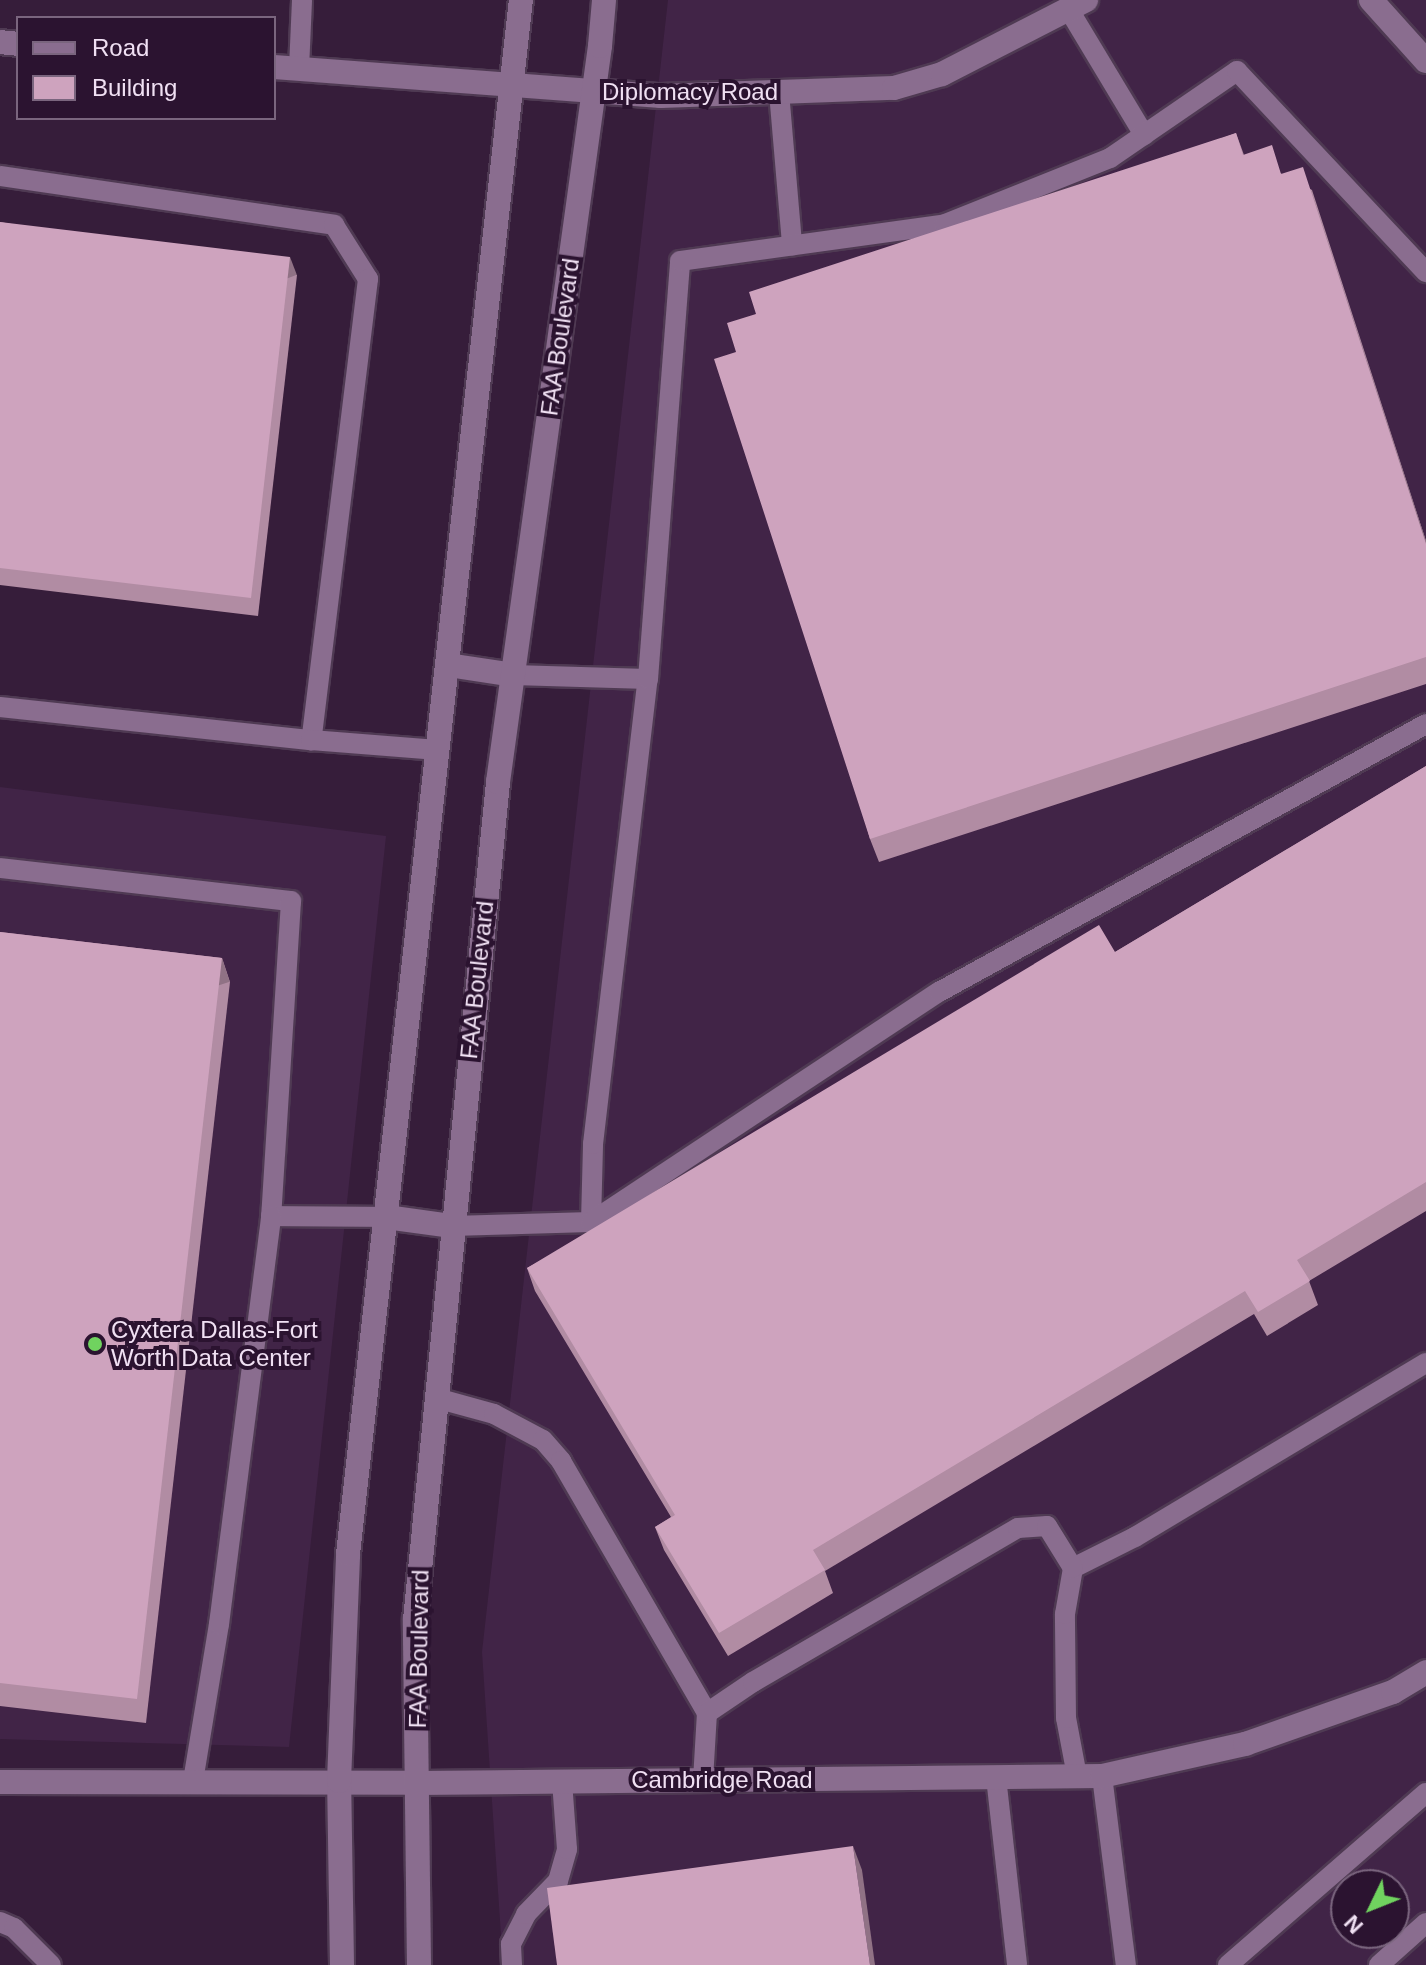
<!DOCTYPE html>
<html>
<head>
<meta charset="utf-8">
<style>
	body { margin:0 }
	#map { position:relative; width:1426px; height:1965px; overflow:hidden; background:#361d3a; font-family:Arial,sans-serif }
	div>[style] { position:absolute }
	[style*='--x'] { left:calc(var(--x)*1px); top:calc(var(--y)*1px); width:calc(var(--w)*1px); rotate:calc(var(--a)*1deg) }
	.built>* { inset:0; background:#412447 }
	.roads { filter:drop-shadow(2px 0 #4f3a53) drop-shadow(-2px 0 #4f3a53) drop-shadow(0 2px #4f3a53) drop-shadow(0 -2px #4f3a53) }
	.service>* { height:20px; margin:-10px; padding:0 10px; transform-origin:10px; border-radius:10px; background:#8a6d8f }
	.minor>* { height:24px; margin:-12px; padding:0 12px; transform-origin:12px; border-radius:12px; background:#8a6d8f }
	.tertiary>* { height:24px; margin:-12px; padding:0 12px; transform-origin:12px; border-radius:12px; background:#8a6d8f }
	.wall>* { inset:0; background:#b18ca3 }
	.shaded-wall>* { inset:0; background:#907285; transform-origin:0 0 }
	.building>* { inset:0; background:#cea3be }
	.dots>* { width:22px; height:22px; translate:-50% -50%; box-sizing:border-box; border:4px solid #2b1330; border-radius:50% }
	span { translate:-50% -50%; white-space:nowrap; text-align:center; line-height:1.15; -webkit-text-stroke:8px #2b1330; paint-order:stroke }
	.street-label { font-size:24px; color:#f0e0f3 }
	.poi-label { font-size:24px; color:#f0e0f3 }
	.left { translate:0 -50%; text-align:left }
	.legend { position:absolute; left:16px; top:16px; width:260px; height:104px; box-sizing:border-box; background:#2b1330; border:2px solid #7a657e; margin:0; padding:10px 14px; list-style:none; font-size:24px; color:#f0e0f3 }
	.legend li { display:flex; align-items:center; gap:16px; height:40px }
	.legend b { width:40px; border:2px solid #7a657e }
	.north { position:absolute; left:1330px; top:1869px; width:80px; height:80px; box-sizing:border-box; background:#2b1330; border:2px solid #7a657e; border-radius:50%; rotate:227deg; font-size:22px; font-weight:700; line-height:32px; text-align:center; color:#f0e0f3 }
	.north::after { content:''; display:block; margin:auto; width:28px; height:36px; background:#70d35f; clip-path:polygon(50% 0,100% 100%,50% 72%,0 100%) }
</style>
</head>
<body>
<div id="map">
	<div class="built">
		<i style="clip-path:polygon(evenodd,668px 0,1426px 0,1426px 1965px,503px 1965px,482px 1652px,668px 0,1346px 1885px,1394px 1885px,1394px 1933px,1346px 1933px,1346px 1885px)"></i>
		<i style="clip-path:polygon(0 787px,386px 836px,289px 1747px,0 1739px)"></i>
	</div>
	<div class="roads">
		<div class="service">
			<i style="--x:1069;--y:10;--w:146;--a:59"></i>
			<i style="--x:299;--y:69;--w:69;--a:-87.5"></i>
			<i style="--x:779;--y:92;--w:154;--a:85.1"></i>
			<i style="--x:0;--y:176;--w:338;--a:8.3"></i>
			<i style="--x:334;--y:225;--w:64;--a:57.8"></i>
			<i style="--x:368;--y:279;--w:465;--a:97"></i>
			<i style="--x:513;--y:675;--w:135;--a:1.7"></i>
			<i style="--x:0;--y:707;--w:313;--a:6.1"></i>
			<i style="--x:311;--y:740;--w:127;--a:4.5"></i>
			<i style="--x:0;--y:868;--w:293;--a:6.5"></i>
			<i style="--x:291;--y:901;--w:316;--a:93.6"></i>
			<i style="--x:271;--y:1216;--w:115;--a:0.5"></i>
			<i style="--x:591;--y:1222;--w:78;--a:-88.5"></i>
			<i style="--x:593;--y:1144;--w:468;--a:-83.3"></i>
			<i style="--x:648;--y:679;--w:419;--a:-85.6"></i>
			<i style="--x:680;--y:261;--w:268;--a:-7.9"></i>
			<i style="--x:945;--y:224;--w:178;--a:-21.8"></i>
			<i style="--x:1110;--y:158;--w:154;--a:-34.4"></i>
			<i style="--x:1237;--y:71;--w:276;--a:46.8"></i>
			<i style="--x:452;--y:1226;--w:139;--a:-1.6"></i>
			<i style="--x:591;--y:1222;--w:417;--a:-33.5"></i>
			<i style="--x:939;--y:992;--w:556;--a:-28.82"></i>
			<i style="--x:436;--y:1398;--w:60;--a:15.4"></i>
			<i style="--x:494;--y:1414;--w:55;--a:28"></i>
			<i style="--x:543;--y:1440;--w:28;--a:49"></i>
			<i style="--x:561;--y:1461;--w:291;--a:59.9"></i>
			<i style="--x:1077;--y:1776;--w:59;--a:-100.7"></i>
			<i style="--x:1066;--y:1718;--w:104;--a:-90.6"></i>
			<i style="--x:1065;--y:1614;--w:47;--a:-80.1"></i>
			<i style="--x:1073;--y:1568;--w:69;--a:-26.6"></i>
			<i style="--x:1135;--y:1537;--w:339;--a:-30.9"></i>
			<i style="--x:1102;--y:1776;--w:191;--a:82.8"></i>
			<i style="--x:996;--y:1777;--w:189;--a:83.6"></i>
			<i style="--x:703;--y:1780;--w:67;--a:-86.6"></i>
			<i style="--x:707;--y:1713;--w:55;--a:-34"></i>
			<i style="--x:753;--y:1682;--w:306;--a:-30.2"></i>
			<i style="--x:1018;--y:1528;--w:29;--a:-4"></i>
			<i style="--x:1047;--y:1526;--w:49;--a:58.2"></i>
			<i style="--x:193;--y:1781;--w:159;--a:-80.6"></i>
			<i style="--x:219;--y:1624;--w:411;--a:-82.7"></i>
			<i style="--x:0;--y:1922;--w:15;--a:23"></i>
			<i style="--x:14;--y:1928;--w:52;--a:45"></i>
			<i style="--x:512;--y:1965;--w:21;--a:-93"></i>
			<i style="--x:511;--y:1944;--w:34;--a:-63"></i>
			<i style="--x:526;--y:1914;--w:46;--a:-45.9"></i>
			<i style="--x:558;--y:1881;--w:33;--a:-74"></i>
			<i style="--x:567;--y:1849;--w:68;--a:-94.2"></i>
			<i style="--x:1228;--y:1965;--w:262;--a:-41"></i>
			<i style="--x:1379;--y:1965;--w:63;--a:-41.8"></i>
		</div>
		<div class="minor">
			<i style="--x:1371;--y:0;--w:82;--a:48"></i>
			<i style="--x:0;--y:42;--w:18;--a:6"></i>
			<i style="--x:274;--y:67;--w:388;--a:4.3"></i>
			<i style="--x:661;--y:96;--w:233;--a:-2"></i>
			<i style="--x:894;--y:88;--w:50;--a:-16.3"></i>
			<i style="--x:942;--y:74;--w:162;--a:-27.2"></i>
			<i style="--x:0;--y:1782;--w:418;--a:0.1"></i>
			<i style="--x:418;--y:1783;--w:684;--a:-0.59"></i>
			<i style="--x:1102;--y:1776;--w:147;--a:-12.6"></i>
			<i style="--x:1245;--y:1744;--w:157;--a:-19.4"></i>
			<i style="--x:1393;--y:1692;--w:39;--a:-31"></i>
		</div>
		<div class="tertiary">
			<i style="--x:448;--y:665;--w:66;--a:8.7"></i>
			<i style="--x:386;--y:1217;--w:67;--a:7.8"></i>
			<i style="--x:342;--y:1965;--w:184;--a:-90.9"></i>
			<i style="--x:339;--y:1781;--w:227;--a:-87.7"></i>
			<i style="--x:348;--y:1554;--w:1564;--a:-83.65"></i>
			<i style="--x:419;--y:1965;--w:345;--a:-90.7"></i>
			<i style="--x:415;--y:1620;--w:842;--a:-84.34"></i>
			<i style="--x:498;--y:782;--w:743;--a:-82.11"></i>
			<i style="--x:600;--y:46;--w:46;--a:-85"></i>
		</div>
	</div>
	<div class="wall">
		<i style="clip-path:polygon(1236px 133px,1244px 155px,1282px 174px,1312px 190px,1426px 541px,1426px 684px,879px 862px,870px 839px,736px 352px,756px 314px)"></i>
		<i style="clip-path:polygon(0 222px,297px 275px,258px 616px,0 585px)"></i>
		<i style="clip-path:polygon(1426px 766px,1426px 1211px,1309px 1281px,1318px 1305px,1267px 1336px,1254px 1314px,825px 1571px,833px 1593px,728px 1656px,664px 1550px,655px 1527px,671px 1517px,535px 1291px,527px 1268px,1115px 952px)"></i>
		<i style="clip-path:polygon(0 932px,222px 958px,230px 982px,146px 1723px,0 1706px)"></i>
	</div>
	<div class="shaded-wall">
		<i style="clip-path:polygon(1303px 167px,1426px 541px,1426px 544px)"></i>
		<i style="left:290px;top:257px;width:19px;height:343px;rotate:69deg"></i>
		<i style="left:222px;top:958px;width:25px;height:746px;rotate:72deg"></i>
		<i style="clip-path:polygon(853px 1846px,862px 1870px,875px 1965px,870px 1965px)"></i>
	</div>
	<div class="building">
		<i style="clip-path:polygon(1236px 133px,1243px 155px,1272px 145px,1281px 174px,1303px 167px,1426px 544px,1426px 657px,870px 839px,714px 359px,736px 352px,727px 323px,756px 314px,749px 292px)"></i>
		<i style="clip-path:polygon(0 222px,290px 257px,251px 598px,0 568px)"></i>
		<i style="clip-path:polygon(1426px 766px,1426px 1182px,1297px 1260px,1310px 1281px,1258px 1312px,1245px 1291px,813px 1550px,825px 1570px,719px 1633px,655px 1527px,675px 1515px,527px 1268px,1099px 925px,1115px 952px)"></i>
		<i style="clip-path:polygon(0 932px,222px 958px,137px 1699px,0 1683px)"></i>
		<i style="clip-path:polygon(853px 1846px,870px 1965px,557px 1965px,547px 1888px)"></i>
	</div>
	<div class="dots">
		<i style="left:95px;top:1344px;background:#70d35f"></i>
	</div>
	<div class="street-label">
		<span style="left:690px;top:92px">Diplomacy Road</span>
		<span style="left:560px;top:337px;rotate:-82deg">FAA Boulevard</span>
		<span style="left:477px;top:980px;rotate:-84deg">FAA Boulevard</span>
		<span style="left:419px;top:1649px;rotate:-89deg">FAA Boulevard</span>
		<span style="left:722px;top:1780px">Cambridge Road</span>
	</div>
	<div class="poi-label">
		<span class="left" style="left:111px;top:1344px">Cyxtera Dallas-Fort<br>Worth Data Center</span>
	</div>
	<ul class="legend">
	<li><b style="height:10px;background:#8a6d8f"></b>Road</li>
	<li><b style="height:22px;background:#cea3be"></b>Building</li>
	</ul>
	<div class="north">N</div>
</div>
</body>
</html>
